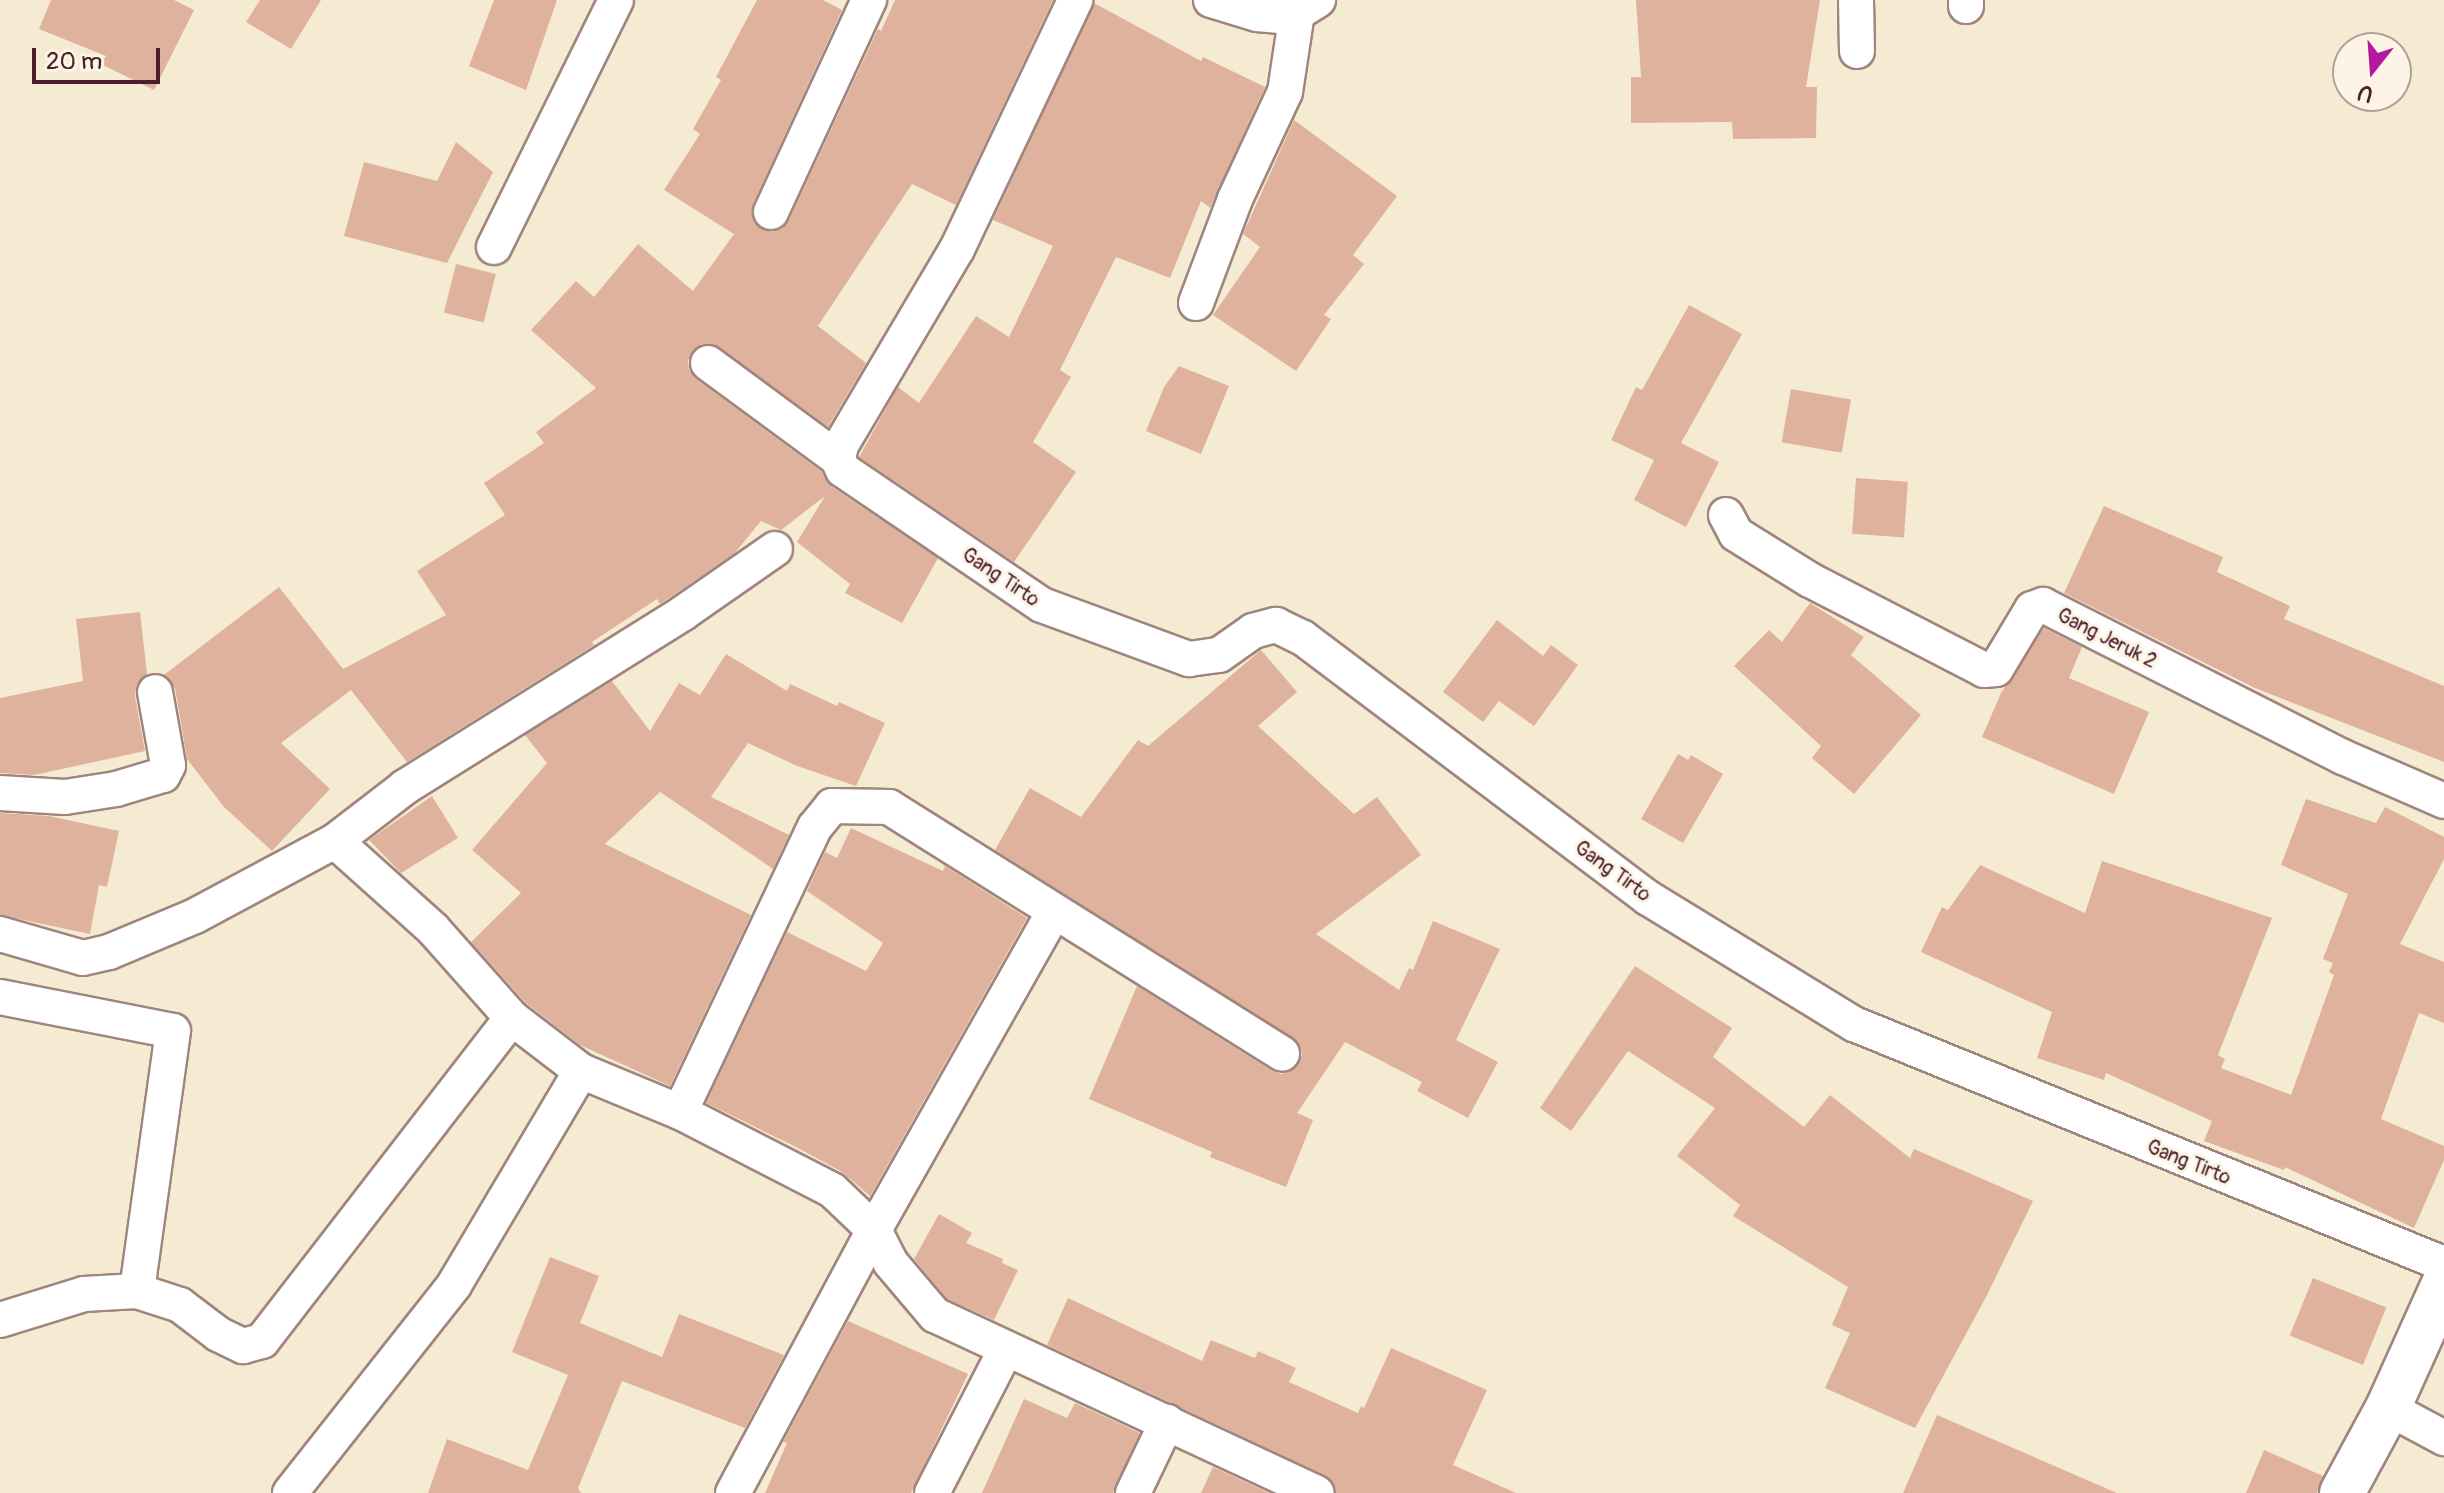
<!DOCTYPE html>
<html>
<head>
<meta charset="utf-8">
<style>
	body { margin:0 }
	#map { position:relative; width:2444px; height:1493px; overflow:hidden; background:#f5ebd2; font-family:Pangolin,sans-serif }
	div>[style] { position:absolute }
	[style*='--x'] { left:calc(var(--x)*1px); top:calc(var(--y)*1px); width:calc(var(--w)*1px); rotate:calc(var(--a)*1deg) }
	.building>* { inset:0; background:#dfb29d; transform-origin:0 0 }
	.roads { filter:drop-shadow(2px 0 #a0857e) drop-shadow(-2px 0 #a0857e) drop-shadow(0 2px #a0857e) drop-shadow(0 -2px #a0857e) }
	.street>* { height:34px; margin:-17px; padding:0 17px; transform-origin:17px; border-radius:17px; background:#fff }
	.secondary>* { height:44px; margin:-22px; padding:0 22px; transform-origin:22px; border-radius:22px; background:#fff }
	span { translate:-50% -50%; white-space:nowrap; text-align:center; line-height:1.15; -webkit-text-stroke:6px #fcf5e5; paint-order:stroke }
	.street-label { font-size:20px; color:#4a1f2b }
	.north { position:absolute; left:2332px; top:32px; width:80px; height:80px; box-sizing:border-box; background:#fcf5e5; border:2px solid #b59f9b; border-radius:50%; rotate:197deg; font-size:22px; font-weight:700; line-height:32px; text-align:center; color:#4a1f2b }
	.north::after { content:''; display:block; margin:auto; width:28px; height:36px; background:#b5179e; clip-path:polygon(50% 0,100% 100%,50% 72%,0 100%) }
	.scale { position:absolute; left:32px; top:48px; width:128px; height:36px; box-sizing:border-box; border:4px solid #4a1f2b; border-top:0; padding-left:10px; font-size:24px; line-height:28px; white-space:nowrap; color:#4a1f2b; -webkit-text-stroke:6px #fcf5e5; paint-order:stroke }
</style>
</head>
<body>
<div id="map">
	<div class="building">
		<i style="clip-path:polygon(51px 0,174px 0,194px 10px,154px 90px,101px 64px,106px 56px,39px 29px)"></i>
		<i style="clip-path:polygon(260px 0,321px 0,291px 49px,246px 22px)"></i>
		<i style="clip-path:polygon(494px 0,557px 0,526px 90px,469px 66px)"></i>
		<i style="clip-path:polygon(757px 0,823px 0,842px 10px,753px 204px,754px 223px,772px 232px,782px 229px,789px 220px,878px 29px,881px 31px,895px 0,1053px 0,956px 205px,912px 184px,818px 326px,866px 363px,828px 427px,719px 347px,701px 344px,688px 360px,689px 370px,696px 379px,822px 472px,832px 487px,938px 558px,902px 623px,845px 593px,850px 584px,797px 542px,825px 496px,781px 530px,761px 521px,734px 554px,672px 596px,660px 604px,657px 599px,592px 642px,594px 645px,407px 762px,351px 690px,281px 743px,330px 789px,272px 851px,224px 807px,187px 759px,175px 688px,164px 675px,279px 587px,343px 669px,446px 615px,417px 571px,505px 515px,484px 483px,544px 443px,536px 432px,596px 388px,531px 330px,576px 281px,594px 297px,638px 244px,693px 291px,734px 234px,664px 190px,700px 134px,693px 129px,721px 80px,716px 77px)"></i>
		<i style="clip-path:polygon(1636px 0,1820px 0,1806px 87px,1817px 87px,1816px 138px,1733px 139px,1732px 122px,1631px 123px,1631px 77px,1641px 77px)"></i>
		<i style="clip-path:polygon(1094px 3px,1201px 61px,1203px 57px,1265px 87px,1210px 208px,1201px 201px,1170px 278px,1116px 257px,1060px 370px,1071px 377px,1033px 442px,1076px 472px,1014px 562px,859px 457px,898px 387px,919px 403px,976px 316px,1009px 337px,1053px 246px,993px 220px)"></i>
		<i style="clip-path:polygon(1294px 120px,1397px 196px,1353px 255px,1364px 264px,1324px 315px,1331px 319px,1296px 371px,1213px 315px,1260px 247px,1243px 234px)"></i>
		<i style="clip-path:polygon(456px 142px,493px 172px,447px 263px,344px 236px,364px 162px,437px 181px)"></i>
		<i style="left:456px;top:264px;width:41px;height:50px;rotate:14deg"></i>
		<i style="clip-path:polygon(1689px 305px,1742px 334px,1681px 443px,1719px 462px,1686px 527px,1634px 500px,1654px 460px,1611px 440px,1636px 387px,1642px 390px)"></i>
		<i style="clip-path:polygon(1179px 366px,1229px 386px,1201px 454px,1146px 431px,1164px 387px)"></i>
		<i style="left:1791px;top:389px;width:61px;height:54px;rotate:10deg"></i>
		<i style="left:1856px;top:478px;width:52px;height:56px;rotate:4deg"></i>
		<i style="clip-path:polygon(2104px 506px,2223px 557px,2217px 572px,2290px 606px,2284px 619px,2444px 686px,2444px 762px,2255px 688px,2064px 593px)"></i>
		<i style="clip-path:polygon(1810px 603px,1864px 637px,1851px 655px,1921px 715px,1854px 794px,1812px 758px,1821px 746px,1734px 666px,1769px 630px,1782px 642px)"></i>
		<i style="clip-path:polygon(140px 612px,147px 674px,137px 684px,135px 696px,145px 751px,34px 775px,0 773px,0 698px,83px 681px,76px 619px)"></i>
		<i style="clip-path:polygon(1497px 620px,1543px 656px,1551px 645px,1578px 665px,1534px 726px,1499px 701px,1483px 722px,1443px 692px)"></i>
		<i style="clip-path:polygon(2044px 628px,2082px 647px,2069px 678px,2149px 712px,2114px 794px,1982px 737px,2001px 693px)"></i>
		<i style="clip-path:polygon(1261px 650px,1297px 692px,1258px 726px,1354px 814px,1377px 797px,1421px 855px,1316px 934px,1399px 990px,1409px 968px,1413px 970px,1433px 921px,1500px 949px,1456px 1040px,1498px 1062px,1468px 1118px,1417px 1091px,1422px 1082px,1345px 1042px,1297px 1113px,1313px 1120px,1286px 1187px,1210px 1157px,1212px 1152px,1089px 1099px,1137px 986px,1272px 1071px,1282px 1074px,1298px 1065px,1302px 1054px,1299px 1044px,995px 850px,1030px 788px,1081px 817px,1138px 740px,1148px 746px)"></i>
		<i style="clip-path:polygon(726px 654px,787px 691px,790px 684px,837px 706px,839px 702px,885px 723px,856px 786px,797px 766px,748px 743px,711px 797px,789px 835px,773px 869px,660px 792px,605px 844px,751px 915px,670px 1086px,580px 1045px,526px 1003px,471px 942px,521px 893px,472px 850px,547px 763px,525px 735px,612px 681px,650px 731px,679px 683px,700px 695px)"></i>
		<i style="clip-path:polygon(1678px 754px,1688px 760px,1691px 755px,1723px 774px,1683px 843px,1641px 819px)"></i>
		<i style="clip-path:polygon(432px 796px,458px 838px,401px 873px,369px 840px)"></i>
		<i style="clip-path:polygon(2306px 799px,2376px 823px,2385px 807px,2444px 837px,2444px 859px,2400px 944px,2444px 962px,2444px 1023px,2419px 1013px,2381px 1119px,2444px 1146px,2444px 1160px,2414px 1228px,2285px 1167px,2284px 1170px,2204px 1141px,2212px 1121px,2106px 1073px,2104px 1080px,2037px 1058px,2052px 1012px,1921px 952px,1942px 907px,1948px 910px,1980px 865px,2085px 913px,2102px 861px,2272px 918px,2218px 1055px,2225px 1059px,2221px 1068px,2291px 1095px,2334px 975px,2329px 972px,2333px 963px,2323px 959px,2348px 894px,2281px 865px)"></i>
		<i style="clip-path:polygon(0 813px,49px 816px,119px 831px,107px 887px,99px 885px,90px 934px,0 915px)"></i>
		<i style="clip-path:polygon(851px 828px,943px 871px,945px 866px,1027px 918px,870px 1196px,842px 1172px,796px 1147px,706px 1103px,787px 932px,866px 971px,883px 943px,807px 891px,825px 852px,837px 858px)"></i>
		<i style="clip-path:polygon(1635px 966px,1732px 1028px,1713px 1057px,1804px 1127px,1830px 1095px,1910px 1158px,1914px 1149px,2033px 1201px,1986px 1297px,1915px 1428px,1825px 1388px,1850px 1333px,1832px 1325px,1848px 1287px,1733px 1216px,1740px 1205px,1677px 1156px,1715px 1108px,1628px 1051px,1571px 1131px,1540px 1108px)"></i>
		<i style="clip-path:polygon(939px 1214px,972px 1233px,966px 1243px,1003px 1259px,1002px 1263px,1018px 1270px,994px 1320px,947px 1299px,914px 1259px)"></i>
		<i style="clip-path:polygon(550px 1257px,599px 1276px,580px 1323px,662px 1357px,679px 1314px,784px 1355px,745px 1428px,622px 1381px,578px 1488px,581px 1493px,428px 1493px,447px 1439px,528px 1470px,568px 1375px,512px 1352px)"></i>
		<i style="left:2313px;top:1278px;width:79px;height:62px;rotate:22deg"></i>
		<i style="clip-path:polygon(1068px 1298px,1202px 1361px,1211px 1340px,1255px 1358px,1258px 1351px,1296px 1368px,1289px 1382px,1358px 1413px,1361px 1406px,1364px 1408px,1391px 1348px,1487px 1390px,1453px 1465px,1516px 1493px,1336px 1493px,1333px 1482px,1324px 1475px,1047px 1345px)"></i>
		<i style="clip-path:polygon(848px 1321px,968px 1374px,911px 1493px,765px 1493px,787px 1443px,783px 1442px)"></i>
		<i style="clip-path:polygon(1024px 1399px,1067px 1418px,1075px 1403px,1140px 1433px,1113px 1493px,982px 1493px)"></i>
		<i style="clip-path:polygon(1937px 1415px,2117px 1493px,1903px 1493px)"></i>
		<i style="clip-path:polygon(2264px 1450px,2323px 1476px,2317px 1493px,2246px 1493px)"></i>
		<i style="clip-path:polygon(1213px 1467px,1269px 1493px,1201px 1493px)"></i>
	</div>
	<div class="roads">
		<div class="street">
			<i style="--x:1211;--y:0;--w:48;--a:16.9"></i>
			<i style="--x:1257;--y:14;--w:23;--a:5"></i>
			<i style="--x:1280;--y:16;--w:17;--a:-10"></i>
			<i style="--x:1297;--y:13;--w:25;--a:-32"></i>
			<i style="--x:1856;--y:0;--w:51;--a:88.9"></i>
			<i style="--x:1966;--y:6;--w:6;--a:-90"></i>
			<i style="--x:771;--y:212;--w:234;--a:-65.2"></i>
			<i style="--x:494;--y:247;--w:275;--a:-63.7"></i>
			<i style="--x:1196;--y:303;--w:111;--a:-69.4"></i>
			<i style="--x:1235;--y:199;--w:118;--a:-65"></i>
			<i style="--x:1285;--y:92;--w:80;--a:-81.4"></i>
			<i style="--x:708;--y:363;--w:162;--a:36.4"></i>
			<i style="--x:838;--y:459;--w:12;--a:66"></i>
			<i style="--x:843;--y:470;--w:240;--a:34.2"></i>
			<i style="--x:1042;--y:605;--w:157;--a:20.2"></i>
			<i style="--x:1189;--y:659;--w:30;--a:-8"></i>
			<i style="--x:1219;--y:655;--w:42;--a:-35.2"></i>
			<i style="--x:1253;--y:631;--w:24;--a:-15"></i>
			<i style="--x:1276;--y:625;--w:30;--a:26"></i>
			<i style="--x:1303;--y:638;--w:432;--a:37"></i>
			<i style="--x:1648;--y:898;--w:241;--a:31.5"></i>
			<i style="--x:1854;--y:1024;--w:637;--a:22.14"></i>
			<i style="--x:838;--y:459;--w:14;--a:-78"></i>
			<i style="--x:841;--y:445;--w:228;--a:-59.4"></i>
			<i style="--x:957;--y:249;--w:276;--a:-64.6"></i>
			<i style="--x:1726;--y:515;--w:21;--a:62"></i>
			<i style="--x:1736;--y:534;--w:87;--a:31.9"></i>
			<i style="--x:1810;--y:580;--w:196;--a:27.3"></i>
			<i style="--x:1984;--y:670;--w:12;--a:-5"></i>
			<i style="--x:1996;--y:669;--w:70;--a:-59"></i>
			<i style="--x:2032;--y:609;--w:12;--a:-20"></i>
			<i style="--x:2043;--y:605;--w:336;--a:26.9"></i>
			<i style="--x:2343;--y:757;--w:110;--a:23.5"></i>
			<i style="--x:0;--y:793;--w:65;--a:3.5"></i>
			<i style="--x:65;--y:797;--w:52;--a:-8.9"></i>
			<i style="--x:116;--y:789;--w:49;--a:-16.6"></i>
			<i style="--x:163;--y:775;--w:11;--a:-63"></i>
			<i style="--x:168;--y:765;--w:74;--a:-100.1"></i>
			<i style="--x:335;--y:841;--w:88;--a:-37.6"></i>
			<i style="--x:405;--y:787;--w:328;--a:-32"></i>
			<i style="--x:683;--y:613;--w:112;--a:-34.8"></i>
			<i style="--x:0;--y:934;--w:86;--a:16.1"></i>
			<i style="--x:83;--y:958;--w:27;--a:-13"></i>
			<i style="--x:109;--y:952;--w:93;--a:-22.7"></i>
			<i style="--x:195;--y:916;--w:159;--a:-28.2"></i>
			<i style="--x:335;--y:841;--w:132;--a:41.9"></i>
			<i style="--x:433;--y:929;--w:119;--a:48.4"></i>
			<i style="--x:512;--y:1018;--w:87;--a:37.5"></i>
			<i style="--x:581;--y:1071;--w:107;--a:22.5"></i>
			<i style="--x:680;--y:1112;--w:171;--a:27.2"></i>
			<i style="--x:832;--y:1190;--w:58;--a:43.6"></i>
			<i style="--x:874;--y:1230;--w:36;--a:63"></i>
			<i style="--x:890;--y:1262;--w:70;--a:49.7"></i>
			<i style="--x:935;--y:1315;--w:421;--a:25"></i>
			<i style="--x:0;--y:997;--w:176;--a:11.1"></i>
			<i style="--x:173;--y:1031;--w:262;--a:97.9"></i>
			<i style="--x:680;--y:1112;--w:315;--a:-64.7"></i>
			<i style="--x:815;--y:827;--w:27;--a:-51"></i>
			<i style="--x:832;--y:806;--w:57;--a:1"></i>
			<i style="--x:889;--y:807;--w:464;--a:32.1"></i>
			<i style="--x:0;--y:1320;--w:88;--a:-17.2"></i>
			<i style="--x:84;--y:1294;--w:53;--a:-3.2"></i>
			<i style="--x:137;--y:1291;--w:45;--a:18"></i>
			<i style="--x:180;--y:1305;--w:48;--a:37.3"></i>
			<i style="--x:218;--y:1334;--w:28;--a:26"></i>
			<i style="--x:243;--y:1346;--w:20;--a:-15"></i>
			<i style="--x:262;--y:1341;--w:408;--a:-52.3"></i>
			<i style="--x:2388;--y:1408;--w:64;--a:28.2"></i>
			<i style="--x:290;--y:1493;--w:265;--a:-51.7"></i>
			<i style="--x:454;--y:1285;--w:249;--a:-59.3"></i>
			<i style="--x:733;--y:1493;--w:298;--a:-61.8"></i>
			<i style="--x:874;--y:1230;--w:364;--a:-60.5"></i>
			<i style="--x:932;--y:1493;--w:162;--a:-62.8"></i>
			<i style="--x:1133;--y:1493;--w:79;--a:-64.4"></i>
		</div>
		<div class="secondary">
			<i style="--x:2342;--y:1493;--w:97;--a:-61.6"></i>
			<i style="--x:2388;--y:1408;--w:136;--a:-65.7"></i>
		</div>
	</div>
	<div class="street-label">
		<span style="left:1001px;top:577px;rotate:34deg">Gang Tirto</span>
		<span style="left:2107px;top:638px;rotate:27deg">Gang Jeruk 2</span>
		<span style="left:1613px;top:871px;rotate:36deg">Gang Tirto</span>
		<span style="left:2189px;top:1162px;rotate:22deg">Gang Tirto</span>
	</div>
	<div class="north">U</div>
	<div class="scale">20 m</div>
</div>
</body>
</html>
